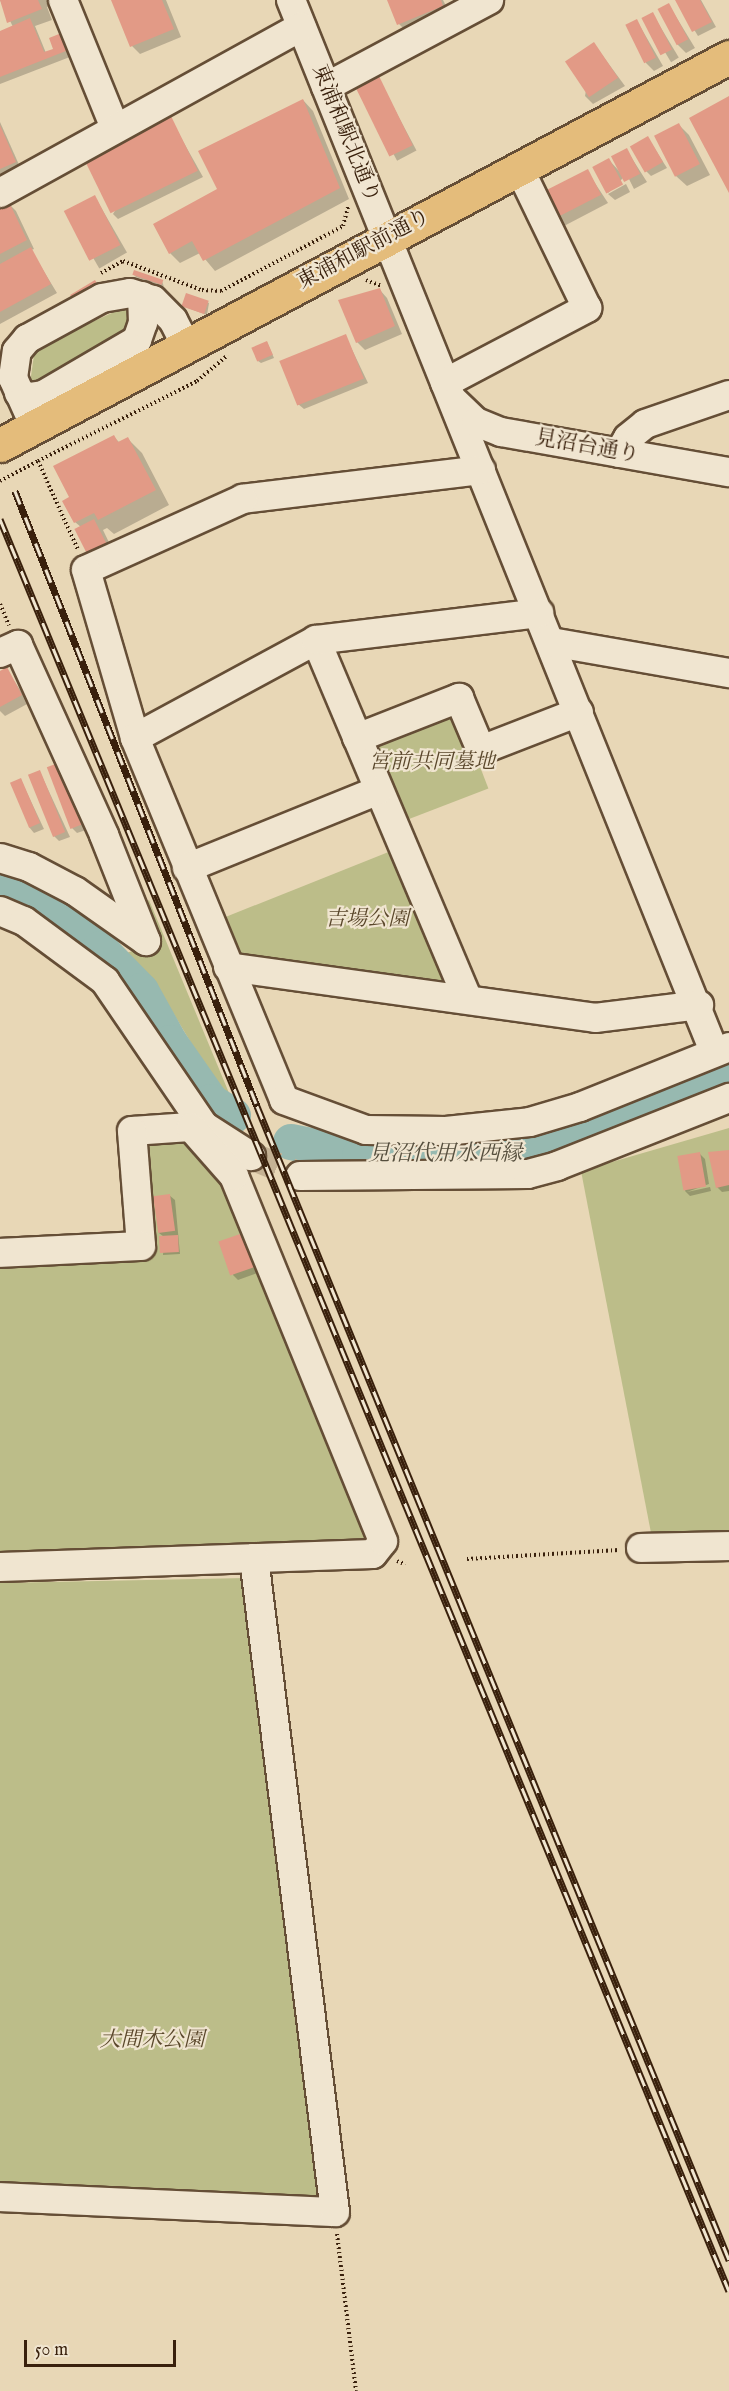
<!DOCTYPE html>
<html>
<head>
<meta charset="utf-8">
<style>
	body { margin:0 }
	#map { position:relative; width:729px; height:2391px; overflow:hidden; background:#e8d7b6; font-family:"IM FELL English","Noto Serif JP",serif }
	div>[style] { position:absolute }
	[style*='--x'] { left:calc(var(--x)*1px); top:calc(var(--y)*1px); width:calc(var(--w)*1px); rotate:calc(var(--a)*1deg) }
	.green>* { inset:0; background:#bcbd89; transform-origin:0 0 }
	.shadow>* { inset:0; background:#0003; transform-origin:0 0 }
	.river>* { height:36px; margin:-18px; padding:0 18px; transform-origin:18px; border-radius:18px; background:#97b9b0 }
	.building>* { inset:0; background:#e29a86; transform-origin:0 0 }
	.minor-tunnel>* { height:28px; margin-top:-14px; transform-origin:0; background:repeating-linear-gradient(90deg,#c5b294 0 28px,transparent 0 42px) }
	.path>* { height:4px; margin-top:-2px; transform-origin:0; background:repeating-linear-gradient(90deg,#39200c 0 1.5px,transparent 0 4.5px) }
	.roads { filter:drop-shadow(2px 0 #654e36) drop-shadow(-2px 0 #654e36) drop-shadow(0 2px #654e36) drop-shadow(0 -2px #654e36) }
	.minor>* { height:28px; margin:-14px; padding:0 14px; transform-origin:14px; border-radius:14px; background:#f0e5d0 }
	.major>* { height:33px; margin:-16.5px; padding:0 16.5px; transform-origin:16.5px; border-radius:16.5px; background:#e4bc7b }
	.rail>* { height:7px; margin-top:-3.5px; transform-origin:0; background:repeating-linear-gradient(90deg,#f0e5d0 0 14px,#39200c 0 28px); box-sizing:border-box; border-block:2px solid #39200c }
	span { translate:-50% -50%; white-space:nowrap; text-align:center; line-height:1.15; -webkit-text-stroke:4.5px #f0e5d0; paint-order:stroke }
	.street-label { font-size:21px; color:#39200c }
	.park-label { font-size:21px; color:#5a472b; font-style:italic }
	.water-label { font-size:22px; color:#554e3d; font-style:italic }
	.scale { position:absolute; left:24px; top:2340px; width:152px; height:27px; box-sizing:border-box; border:3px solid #39200c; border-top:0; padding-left:8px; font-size:18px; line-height:21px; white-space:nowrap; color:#39200c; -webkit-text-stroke:4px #f0e5d0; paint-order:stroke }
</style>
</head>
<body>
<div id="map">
	<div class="green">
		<i style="clip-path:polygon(125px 307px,131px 316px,121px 346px,29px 390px,35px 348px)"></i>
		<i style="left:459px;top:712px;width:82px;height:87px;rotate:69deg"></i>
		<i style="clip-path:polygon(396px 849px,450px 978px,440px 987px,235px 954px,223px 918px)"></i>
		<i style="clip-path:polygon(149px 900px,229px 1093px,220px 1091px,172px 1011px,126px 953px,156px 944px,142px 905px)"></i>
		<i style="clip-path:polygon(729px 1128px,729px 1537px,652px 1538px,581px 1171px)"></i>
		<i style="clip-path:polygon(190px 1137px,230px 1189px,371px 1537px,367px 1543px,0 1554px,0 1263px,152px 1254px,141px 1145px)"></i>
		<i style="clip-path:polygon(245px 1578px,325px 2203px,0 2187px,0 1583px)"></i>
	</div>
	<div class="shadow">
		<i style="clip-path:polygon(0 0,55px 0,56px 3px,47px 7px,52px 20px,35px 26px,46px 53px,54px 50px,51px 39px,75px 55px,0 84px,0 33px,13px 27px)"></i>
		<i style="clip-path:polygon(113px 0,166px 0,181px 37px,140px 54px,132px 46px)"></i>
		<i style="clip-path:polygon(389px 0,443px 0,450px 14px,407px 32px,399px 24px)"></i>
		<i style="clip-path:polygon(676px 0,701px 0,716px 27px,698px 36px)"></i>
		<i style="clip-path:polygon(669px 5px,695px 48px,686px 53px,678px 45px)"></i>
		<i style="left:652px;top:13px;width:52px;height:9px;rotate:59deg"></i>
		<i style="clip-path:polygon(637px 21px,663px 66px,654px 71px,646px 63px)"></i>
		<i style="clip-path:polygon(594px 44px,625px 86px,593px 104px,585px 96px)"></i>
		<i style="left:378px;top:78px;width:82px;height:22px;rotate:62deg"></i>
		<i style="clip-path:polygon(303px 100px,313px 111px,349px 199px,215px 271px,200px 253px,180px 263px,170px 253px,219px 190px)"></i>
		<i style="clip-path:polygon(170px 118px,203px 177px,118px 219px,113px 214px)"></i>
		<i style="clip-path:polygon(0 122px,20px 167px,0 176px)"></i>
		<i style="clip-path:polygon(679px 125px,689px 135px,710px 175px,687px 186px,676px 176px)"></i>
		<i style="clip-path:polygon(648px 138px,667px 168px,651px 176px,646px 171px)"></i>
		<i style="clip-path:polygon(626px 149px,647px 182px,634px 189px,629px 179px,623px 178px,608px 193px,594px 168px,609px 160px,620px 172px)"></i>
		<i style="clip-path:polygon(587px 171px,608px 203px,564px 226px,556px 218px)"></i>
		<i style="clip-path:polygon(626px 184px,630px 192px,615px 200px,608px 194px)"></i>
		<i style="left:95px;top:197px;width:64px;height:32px;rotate:60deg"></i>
		<i style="clip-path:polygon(8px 203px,16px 211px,34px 249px,31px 250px,57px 293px,0 324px,0 207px)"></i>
		<i style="clip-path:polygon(134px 275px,162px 281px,164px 287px,136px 277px)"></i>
		<i style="clip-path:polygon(379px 289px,387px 298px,402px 334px,365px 350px,357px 342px)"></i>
		<i style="clip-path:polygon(186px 295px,209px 303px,207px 315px,185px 307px)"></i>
		<i style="clip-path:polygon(345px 335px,368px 383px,304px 409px,298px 404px)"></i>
		<i style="clip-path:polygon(267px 342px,274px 358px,261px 363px,258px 361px)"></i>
		<i style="clip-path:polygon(113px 436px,120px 443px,128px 439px,142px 453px,169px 505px,114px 534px,107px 528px,103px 530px,116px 557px,75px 522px,71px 498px)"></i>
		<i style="clip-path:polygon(6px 669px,29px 703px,5px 716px,0 711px,0 672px)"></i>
		<i style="clip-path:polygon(58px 765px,86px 830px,77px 833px,72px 828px)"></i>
		<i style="clip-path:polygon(40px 772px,70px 837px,59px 841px,54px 836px)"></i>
		<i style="clip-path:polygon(21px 780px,44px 829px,34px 833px,29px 827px)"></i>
		<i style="clip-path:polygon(729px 1151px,729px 1191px,722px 1192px,717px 1187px)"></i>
		<i style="clip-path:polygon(699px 1153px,705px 1159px,709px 1184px,687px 1192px,710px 1187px,711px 1191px,690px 1196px,685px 1191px)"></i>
		<i style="clip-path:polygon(169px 1195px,175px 1200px,180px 1254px,163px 1255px,164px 1237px,159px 1233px)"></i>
		<i style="clip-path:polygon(242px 1235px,260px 1272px,238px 1280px,233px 1275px)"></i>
	</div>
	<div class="river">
		<i style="--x:0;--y:885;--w:11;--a:15"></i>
		<i style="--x:11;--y:888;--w:108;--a:34.4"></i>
		<i style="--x:100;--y:949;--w:59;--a:45.7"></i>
		<i style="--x:141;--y:991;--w:60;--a:60.9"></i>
		<i style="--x:170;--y:1043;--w:72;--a:55.2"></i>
		<i style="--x:211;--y:1102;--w:26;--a:32"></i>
		<i style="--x:291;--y:1142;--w:70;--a:11.5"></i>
		<i style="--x:360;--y:1156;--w:172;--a:-0.3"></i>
		<i style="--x:532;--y:1155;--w:212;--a:-21.3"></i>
	</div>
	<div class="building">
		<i style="clip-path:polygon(0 0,38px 0,42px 9px,7px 23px)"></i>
		<i style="clip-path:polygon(111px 0,162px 0,174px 29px,130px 47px)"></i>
		<i style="clip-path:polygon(387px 0,441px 0,443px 6px,397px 25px)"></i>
		<i style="clip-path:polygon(675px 0,700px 0,712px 22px,692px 32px)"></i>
		<i style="left:669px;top:3px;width:41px;height:13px;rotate:62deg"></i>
		<i style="left:653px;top:12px;width:42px;height:13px;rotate:63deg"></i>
		<i style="clip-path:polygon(30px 18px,44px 52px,53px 49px,49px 38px,64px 32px,71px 49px,0 77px,0 31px)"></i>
		<i style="left:637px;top:19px;width:43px;height:13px;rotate:64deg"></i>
		<i style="left:594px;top:42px;width:43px;height:35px;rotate:56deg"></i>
		<i style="left:379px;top:76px;width:77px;height:26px;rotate:64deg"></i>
		<i style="clip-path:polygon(729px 96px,729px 193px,689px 118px)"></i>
		<i style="clip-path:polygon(303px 99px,340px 188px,203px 261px,192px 241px,169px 254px,153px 224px,217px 189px,198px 151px)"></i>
		<i style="left:171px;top:116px;width:61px;height:97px;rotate:64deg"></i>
		<i style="left:679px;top:123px;width:46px;height:28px;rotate:63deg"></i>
		<i style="clip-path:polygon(0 125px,16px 162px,0 169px)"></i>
		<i style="left:648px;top:136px;width:30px;height:21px;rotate:60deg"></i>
		<i style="left:627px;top:148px;width:29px;height:18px;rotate:63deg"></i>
		<i style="left:609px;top:158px;width:30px;height:19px;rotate:62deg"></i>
		<i style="left:588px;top:169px;width:29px;height:52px;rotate:63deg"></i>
		<i style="left:95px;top:195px;width:56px;height:35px;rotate:63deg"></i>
		<i style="clip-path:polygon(9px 202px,27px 240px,0 254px,0 206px)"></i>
		<i style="clip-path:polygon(31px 247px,51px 284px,0 312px,0 264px)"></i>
		<i style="left:134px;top:270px;width:31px;height:5px;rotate:19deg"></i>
		<i style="left:95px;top:280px;width:6px;height:29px;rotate:59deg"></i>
		<i style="clip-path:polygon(380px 288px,395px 326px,356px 343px,338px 300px)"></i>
		<i style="left:186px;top:293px;width:24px;height:14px;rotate:19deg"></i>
		<i style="left:346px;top:334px;width:48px;height:72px;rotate:68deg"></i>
		<i style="left:267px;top:341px;width:15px;height:17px;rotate:67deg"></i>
		<i style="clip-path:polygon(114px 435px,118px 442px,128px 437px,156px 490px,98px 520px,94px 513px,74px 523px,62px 501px,69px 497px,53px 466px)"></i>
		<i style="left:94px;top:519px;width:33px;height:22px;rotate:63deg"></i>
		<i style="clip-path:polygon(7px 667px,22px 695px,0 707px,0 671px)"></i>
		<i style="left:58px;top:763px;width:66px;height:12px;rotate:69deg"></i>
		<i style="left:40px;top:770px;width:67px;height:13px;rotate:68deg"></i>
		<i style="left:21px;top:778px;width:49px;height:12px;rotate:67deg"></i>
		<i style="clip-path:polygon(729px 1150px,729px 1185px,716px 1188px,708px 1152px)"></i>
		<i style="left:700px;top:1152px;width:35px;height:23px;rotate:80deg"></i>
		<i style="left:170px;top:1194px;width:37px;height:17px;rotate:82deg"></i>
		<i style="left:243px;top:1233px;width:36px;height:26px;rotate:71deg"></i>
		<i style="left:178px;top:1235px;width:17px;height:19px;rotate:87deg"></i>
	</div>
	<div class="minor-tunnel">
		<i style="--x:251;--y:1156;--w:53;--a:22.2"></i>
	</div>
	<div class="path">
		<i style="--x:101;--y:273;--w:25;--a:-29"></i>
		<i style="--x:123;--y:261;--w:84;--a:20.2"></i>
		<i style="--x:202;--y:290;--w:19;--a:3"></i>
		<i style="--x:221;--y:291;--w:138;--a:-28"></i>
		<i style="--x:343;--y:226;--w:20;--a:-75"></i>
		<i style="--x:366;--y:280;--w:17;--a:21"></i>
		<i style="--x:38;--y:461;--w:178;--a:-26.7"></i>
		<i style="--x:197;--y:381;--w:40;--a:-40"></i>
		<i style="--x:0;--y:481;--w:43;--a:-27.8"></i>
		<i style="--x:38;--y:461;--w:98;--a:65.8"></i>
		<i style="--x:0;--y:604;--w:23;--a:67"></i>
		<i style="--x:467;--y:1559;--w:152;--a:-3.4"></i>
		<i style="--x:397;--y:1561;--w:9;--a:21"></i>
		<i style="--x:337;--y:2234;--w:158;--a:83.1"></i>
	</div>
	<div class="roads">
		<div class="minor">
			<i style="--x:63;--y:0;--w:138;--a:67.9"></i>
			<i style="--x:291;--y:0;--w:1133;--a:68.08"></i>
			<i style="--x:326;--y:87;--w:185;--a:-28.1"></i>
			<i style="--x:0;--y:193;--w:344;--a:-28.9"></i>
			<i style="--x:445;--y:383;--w:161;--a:-27.8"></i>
			<i style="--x:587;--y:308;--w:156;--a:-115.9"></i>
			<i style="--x:19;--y:393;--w:11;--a:22"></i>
			<i style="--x:29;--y:397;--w:14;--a:-8"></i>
			<i style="--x:43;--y:395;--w:109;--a:-30.3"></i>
			<i style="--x:137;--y:340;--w:18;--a:-71"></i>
			<i style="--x:143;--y:323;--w:27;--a:-92"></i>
			<i style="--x:455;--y:402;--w:29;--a:44"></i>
			<i style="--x:476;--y:422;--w:27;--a:22"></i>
			<i style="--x:501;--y:432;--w:231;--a:10"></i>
			<i style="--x:35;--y:427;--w:54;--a:-114.2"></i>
			<i style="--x:13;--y:378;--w:27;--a:-82"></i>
			<i style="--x:17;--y:351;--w:16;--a:-50"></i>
			<i style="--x:27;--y:339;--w:85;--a:-28.7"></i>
			<i style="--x:102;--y:298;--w:28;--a:-10"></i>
			<i style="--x:130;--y:293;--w:24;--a:17"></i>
			<i style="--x:153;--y:300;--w:28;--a:45"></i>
			<i style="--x:173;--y:320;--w:30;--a:63"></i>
			<i style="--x:619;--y:453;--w:17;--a:-59"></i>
			<i style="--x:628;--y:438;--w:22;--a:-39"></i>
			<i style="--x:645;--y:424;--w:89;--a:-19"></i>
			<i style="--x:481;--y:470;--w:240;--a:173.1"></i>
			<i style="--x:243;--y:499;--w:172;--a:155.7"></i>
			<i style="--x:86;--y:570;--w:175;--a:73.7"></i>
			<i style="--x:135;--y:738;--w:391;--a:67.6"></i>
			<i style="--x:284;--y:1100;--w:87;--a:20.1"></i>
			<i style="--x:366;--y:1130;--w:80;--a:0.7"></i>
			<i style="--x:446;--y:1131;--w:84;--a:-6.1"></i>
			<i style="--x:530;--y:1122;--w:52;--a:-16.7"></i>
			<i style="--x:580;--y:1107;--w:161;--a:-21.9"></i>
			<i style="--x:316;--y:640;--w:389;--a:67.1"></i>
			<i style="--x:551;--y:642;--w:181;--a:9.9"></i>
			<i style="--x:0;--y:653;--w:20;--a:-24"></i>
			<i style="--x:18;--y:645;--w:209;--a:65.6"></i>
			<i style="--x:104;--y:835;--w:114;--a:68.4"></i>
			<i style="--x:135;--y:738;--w:206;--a:-28.4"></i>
			<i style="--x:316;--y:640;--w:225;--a:-6.9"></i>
			<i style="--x:357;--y:738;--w:110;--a:-21.4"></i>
			<i style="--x:459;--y:698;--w:56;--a:67.1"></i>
			<i style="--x:481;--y:750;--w:105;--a:-21.2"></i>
			<i style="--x:0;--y:858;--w:30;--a:17"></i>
			<i style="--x:29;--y:867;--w:52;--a:27.6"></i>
			<i style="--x:75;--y:891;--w:87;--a:35.2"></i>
			<i style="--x:187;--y:868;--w:207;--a:-22.1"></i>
			<i style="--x:0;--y:911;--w:26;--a:23"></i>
			<i style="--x:24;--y:921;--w:101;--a:36.5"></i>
			<i style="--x:105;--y:981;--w:176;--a:55.7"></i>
			<i style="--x:204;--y:1126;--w:72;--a:176"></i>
			<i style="--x:132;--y:1131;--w:115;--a:85.5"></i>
			<i style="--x:141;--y:1246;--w:141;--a:177.2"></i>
			<i style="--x:228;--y:967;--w:371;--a:7.9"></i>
			<i style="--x:595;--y:1018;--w:105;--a:-7.1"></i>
			<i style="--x:204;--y:1126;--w:56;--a:32.6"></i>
			<i style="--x:300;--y:1176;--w:228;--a:-0.5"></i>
			<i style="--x:528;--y:1174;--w:30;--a:-15"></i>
			<i style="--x:557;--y:1166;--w:185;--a:-21.6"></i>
			<i style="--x:641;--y:1548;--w:88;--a:-1.3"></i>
			<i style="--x:0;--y:1567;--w:373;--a:-2"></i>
			<i style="--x:373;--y:1554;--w:16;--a:-52"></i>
			<i style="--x:383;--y:1541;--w:394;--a:-112.2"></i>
			<i style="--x:234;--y:1176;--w:65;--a:-131.3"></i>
			<i style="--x:0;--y:2197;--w:335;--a:2.6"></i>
			<i style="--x:335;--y:2212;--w:659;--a:-97.06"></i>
		</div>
		<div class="major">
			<i style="--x:0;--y:445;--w:826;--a:-28.02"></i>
		</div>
	</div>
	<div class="rail">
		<i style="--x:15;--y:491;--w:661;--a:68.52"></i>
		<i style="--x:257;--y:1106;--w:1247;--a:67.75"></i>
		<i style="--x:0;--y:519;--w:1916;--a:67.64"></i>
	</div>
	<div class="street-label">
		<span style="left:345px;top:134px;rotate:68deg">東浦和駅北通り</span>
		<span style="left:364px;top:250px;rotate:-28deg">東浦和駅前通り</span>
		<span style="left:587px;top:447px;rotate:10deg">見沼台通り</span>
	</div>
	<div class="park-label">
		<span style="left:432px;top:763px">宮前共同墓地</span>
		<span style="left:367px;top:920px">吉場公園</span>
		<span style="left:152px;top:2041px">大間木公園</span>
	</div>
	<div class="water-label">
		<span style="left:445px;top:1155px">見沼代用水西縁</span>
	</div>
	<div class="scale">50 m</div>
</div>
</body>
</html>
